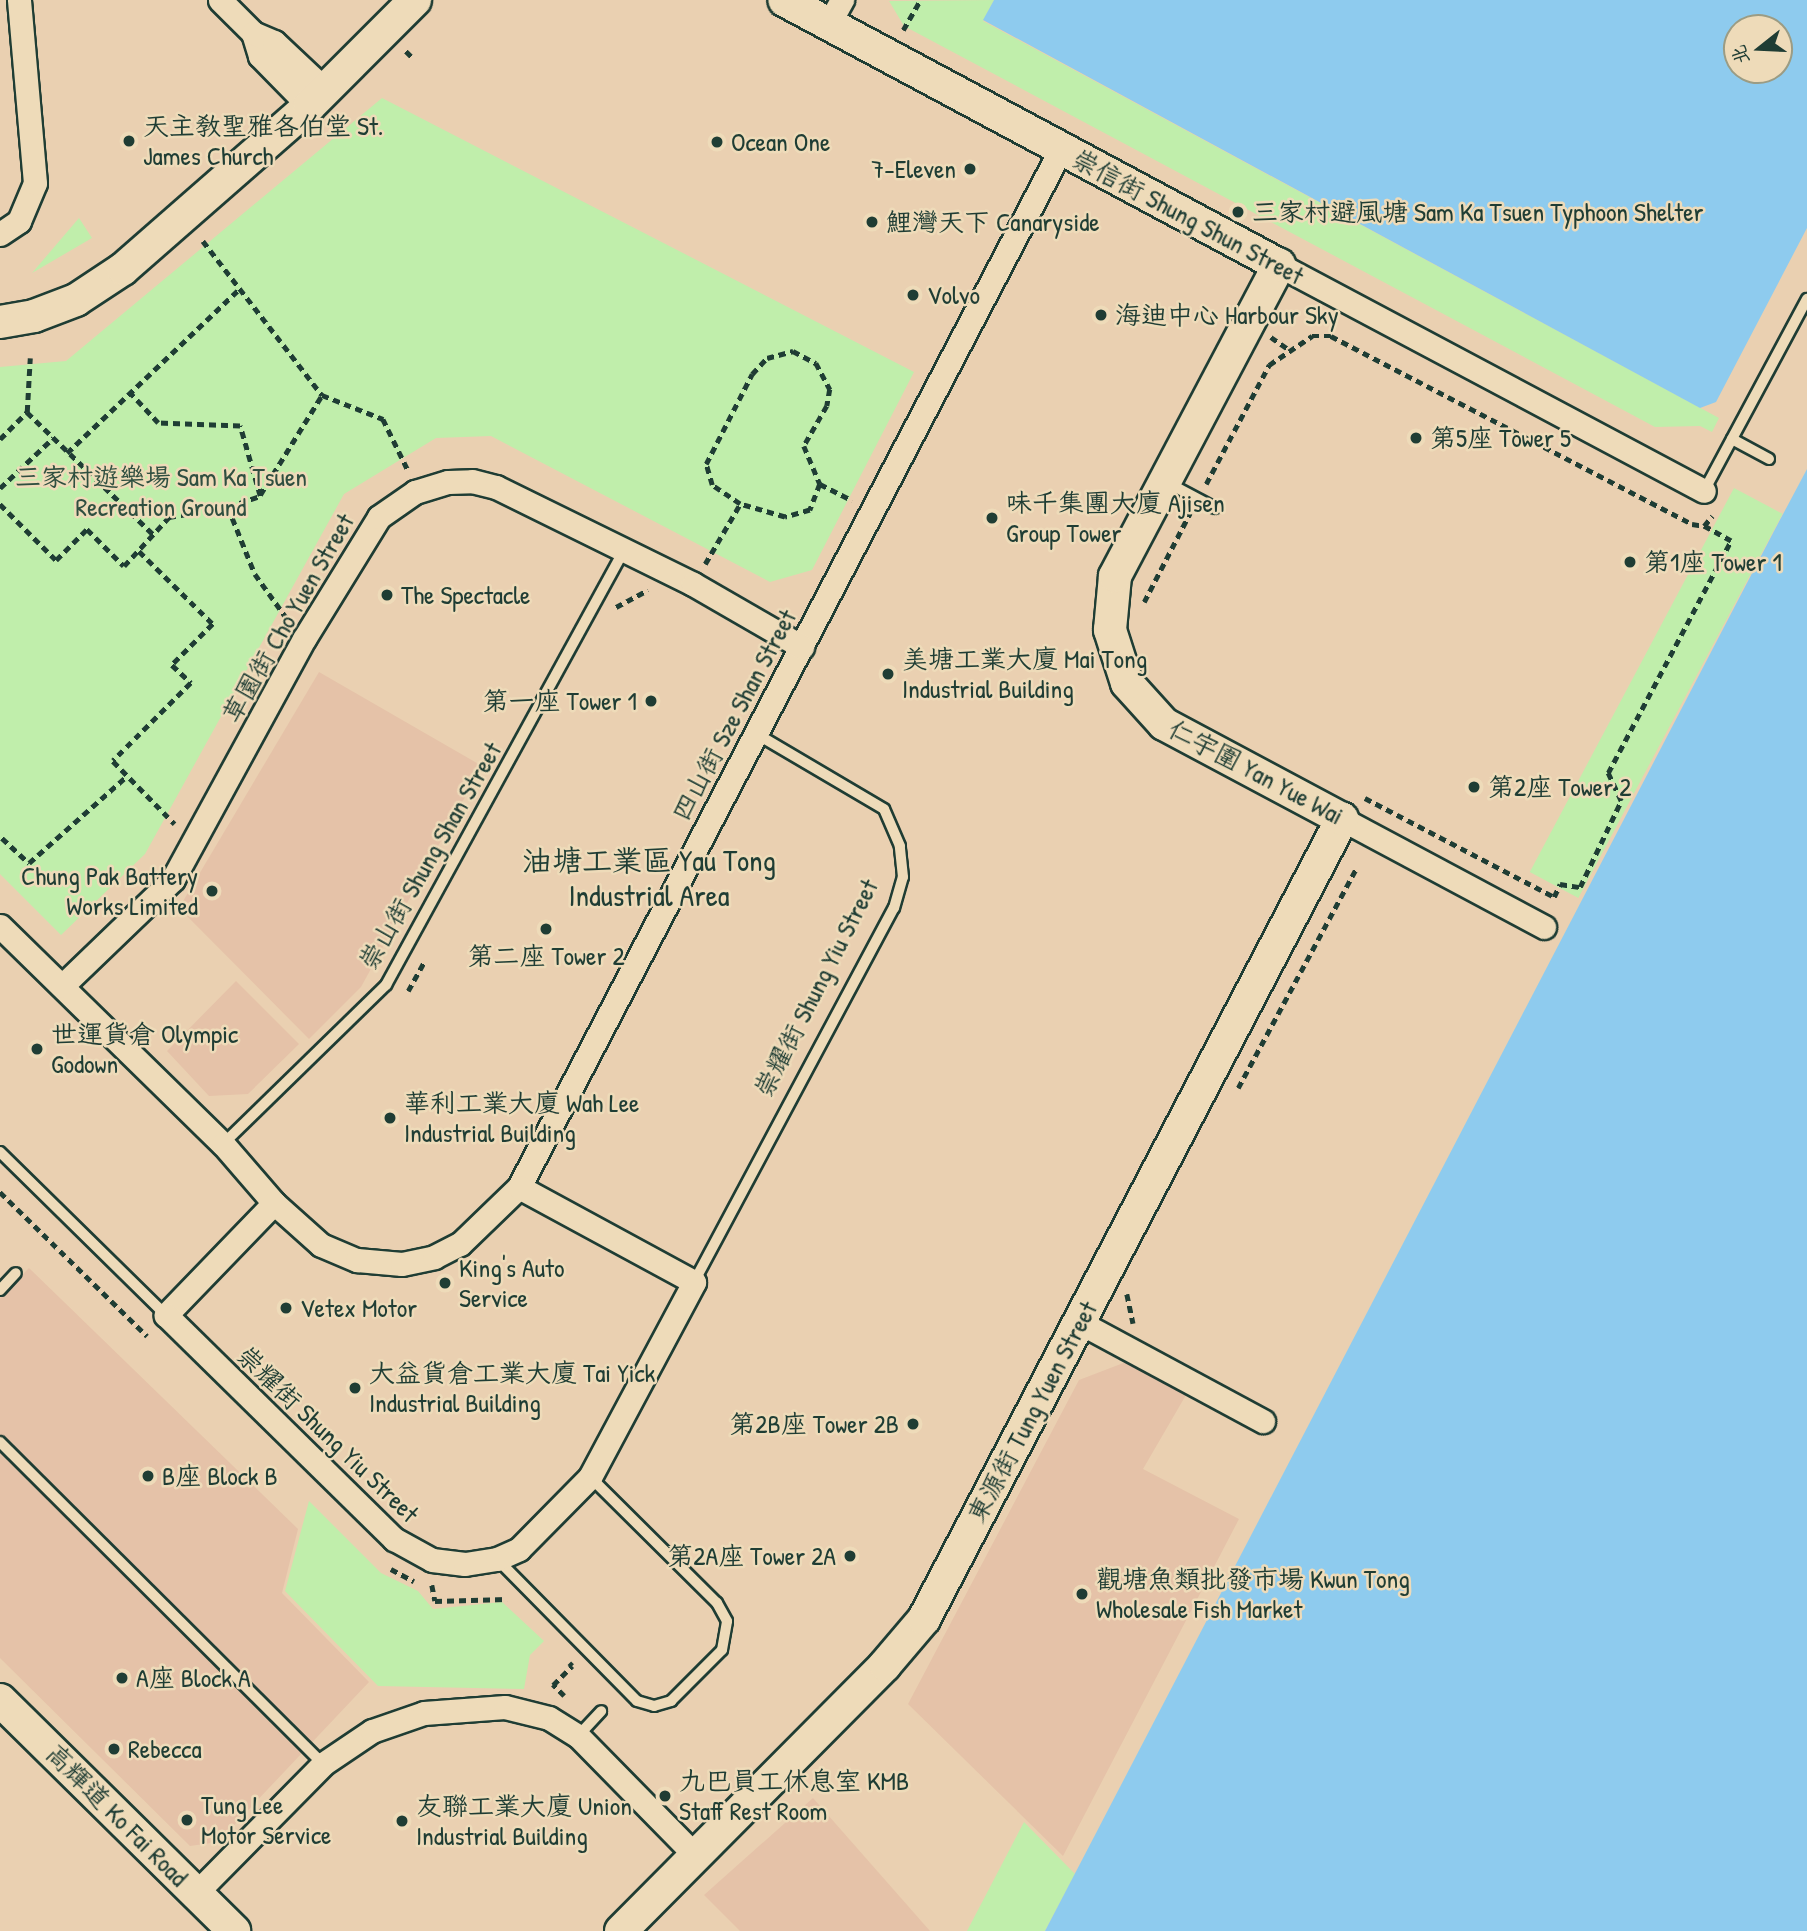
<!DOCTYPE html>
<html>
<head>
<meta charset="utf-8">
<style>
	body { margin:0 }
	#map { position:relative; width:1807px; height:1931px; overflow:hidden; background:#ead0b1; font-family:"Patrick Hand","LXGW WenKai TC",sans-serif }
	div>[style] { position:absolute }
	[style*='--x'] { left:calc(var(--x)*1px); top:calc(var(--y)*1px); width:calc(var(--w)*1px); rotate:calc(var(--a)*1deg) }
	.built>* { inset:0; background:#e5c2a8 }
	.green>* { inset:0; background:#c0eeab; transform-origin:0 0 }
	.water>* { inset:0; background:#8ecbee }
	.path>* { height:4.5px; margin-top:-2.25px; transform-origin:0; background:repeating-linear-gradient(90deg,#1f3d34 0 7px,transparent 0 12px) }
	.roads { filter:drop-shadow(2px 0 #1f3d34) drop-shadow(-2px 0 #1f3d34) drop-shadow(0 2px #1f3d34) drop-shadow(0 -2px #1f3d34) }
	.lane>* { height:10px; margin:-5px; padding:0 5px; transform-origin:5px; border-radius:5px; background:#eedbb9 }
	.street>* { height:23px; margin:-11.5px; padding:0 11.5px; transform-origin:11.5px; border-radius:11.5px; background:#eedbb9 }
	.secondary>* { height:32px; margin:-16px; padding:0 16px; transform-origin:16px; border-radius:16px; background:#eedbb9 }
	.dots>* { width:19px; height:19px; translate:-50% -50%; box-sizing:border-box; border:4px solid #eedbb9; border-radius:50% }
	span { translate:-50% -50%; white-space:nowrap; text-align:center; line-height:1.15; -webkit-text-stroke:5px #eedbb9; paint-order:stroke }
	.poi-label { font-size:26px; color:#1f3d34 }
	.left { translate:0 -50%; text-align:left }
	.right { translate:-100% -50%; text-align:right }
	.street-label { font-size:26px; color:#1f3d34 }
	.park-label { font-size:26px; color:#2f4f40 }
	.quarter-label { font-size:30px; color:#1f3d34 }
	.north { position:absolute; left:1723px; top:14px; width:70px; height:70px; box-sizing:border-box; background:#eedbb9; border:2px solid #9b9c84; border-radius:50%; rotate:252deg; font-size:19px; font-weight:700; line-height:28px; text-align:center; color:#1f3d34 }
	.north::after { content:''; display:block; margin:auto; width:24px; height:32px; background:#1f3d34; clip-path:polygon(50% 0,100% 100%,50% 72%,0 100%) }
</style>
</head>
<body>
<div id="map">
	<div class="built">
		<i style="clip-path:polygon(319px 672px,482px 766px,361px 987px,309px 1039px,179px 908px)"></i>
		<i style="clip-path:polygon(236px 981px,299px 1044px,248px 1094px,209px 1096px,167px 1051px)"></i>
		<i style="clip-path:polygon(29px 1268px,298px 1529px,282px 1593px,369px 1682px,218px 1842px,190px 1846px,0 1658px,0 1298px)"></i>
		<i style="clip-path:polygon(1126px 1362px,1186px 1395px,1143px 1469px,1239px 1519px,1063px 1856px,908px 1704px,1079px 1380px)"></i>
		<i style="clip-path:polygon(813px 1798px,930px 1931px,740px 1931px,704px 1895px)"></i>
	</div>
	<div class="green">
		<i style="clip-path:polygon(994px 0,983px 21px,1719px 418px,1712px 432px,1700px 426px,1655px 427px,904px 26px,889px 1px)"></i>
		<i style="clip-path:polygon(382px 98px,914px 372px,812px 570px,770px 582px,491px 436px,436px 438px,344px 494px,145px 854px,61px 935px,0 874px,0 367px,66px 361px)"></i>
		<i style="clip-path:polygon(79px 218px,92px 238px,32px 273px)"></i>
		<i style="left:1734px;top:488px;width:55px;height:435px;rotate:28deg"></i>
		<i style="clip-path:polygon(309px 1501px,381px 1573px,418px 1591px,433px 1609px,502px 1602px,544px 1641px,530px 1655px,524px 1689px,378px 1686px,285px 1591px)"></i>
		<i style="clip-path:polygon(1024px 1822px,1075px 1874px,1045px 1931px,967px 1931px)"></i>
	</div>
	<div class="water">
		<i style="clip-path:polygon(evenodd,994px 0,1807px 0,1807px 228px,1716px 402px,1700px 408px,983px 20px,994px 0,1779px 28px,1779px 70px,1737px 70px,1737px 28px,1779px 28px)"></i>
		<i style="clip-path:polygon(1807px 469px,1807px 1931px,1045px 1931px,1773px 533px)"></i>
	</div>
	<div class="path">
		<i style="--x:903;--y:30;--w:34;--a:-60"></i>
		<i style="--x:406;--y:51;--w:11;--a:45"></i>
		<i style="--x:203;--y:241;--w:195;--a:52.3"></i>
		<i style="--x:322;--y:395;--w:66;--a:21.5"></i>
		<i style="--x:383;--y:419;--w:57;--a:63.9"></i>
		<i style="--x:1271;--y:337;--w:21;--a:35"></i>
		<i style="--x:793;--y:351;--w:26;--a:28"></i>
		<i style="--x:816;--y:363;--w:30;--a:62"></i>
		<i style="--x:830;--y:389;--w:17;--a:100"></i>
		<i style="--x:827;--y:406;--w:46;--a:119.9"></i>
		<i style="--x:804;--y:446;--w:41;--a:67.2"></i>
		<i style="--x:820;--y:484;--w:28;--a:111"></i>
		<i style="--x:810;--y:510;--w:26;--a:164"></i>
		<i style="--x:785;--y:517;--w:47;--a:-163.9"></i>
		<i style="--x:740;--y:504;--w:34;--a:-146"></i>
		<i style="--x:712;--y:485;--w:22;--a:-106"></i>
		<i style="--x:706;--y:464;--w:101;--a:-62.9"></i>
		<i style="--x:752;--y:374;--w:22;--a:-47"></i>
		<i style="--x:767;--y:358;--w:27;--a:-15"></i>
		<i style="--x:27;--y:412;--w:54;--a:-86.8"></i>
		<i style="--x:0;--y:439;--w:38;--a:-45"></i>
		<i style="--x:27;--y:412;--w:177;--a:44.1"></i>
		<i style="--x:67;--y:453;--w:239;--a:-43.6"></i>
		<i style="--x:820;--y:484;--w:36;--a:27"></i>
		<i style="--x:1206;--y:484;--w:135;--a:-62.1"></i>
		<i style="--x:1269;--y:365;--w:52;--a:-34"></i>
		<i style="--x:1312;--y:336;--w:19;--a:0"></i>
		<i style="--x:1331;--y:336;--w:407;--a:27.5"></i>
		<i style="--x:1692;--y:524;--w:12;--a:9"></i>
		<i style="--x:1704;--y:526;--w:13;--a:-51"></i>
		<i style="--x:0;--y:488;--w:73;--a:-43.3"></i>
		<i style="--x:260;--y:495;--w:118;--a:-58.2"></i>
		<i style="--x:0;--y:504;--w:79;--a:45"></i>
		<i style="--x:56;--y:560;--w:44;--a:-45"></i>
		<i style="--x:87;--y:529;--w:52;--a:45"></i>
		<i style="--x:124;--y:566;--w:67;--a:-47.4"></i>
		<i style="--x:169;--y:517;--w:60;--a:-9.6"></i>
		<i style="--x:228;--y:507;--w:34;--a:-19"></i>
		<i style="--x:260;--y:496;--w:73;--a:-105.9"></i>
		<i style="--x:240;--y:426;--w:82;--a:-177.9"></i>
		<i style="--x:158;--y:423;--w:41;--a:-133"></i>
		<i style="--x:228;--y:507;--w:72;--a:68.1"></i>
		<i style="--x:255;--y:574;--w:57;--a:54.3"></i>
		<i style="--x:139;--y:551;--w:104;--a:44.6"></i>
		<i style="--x:213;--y:624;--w:58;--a:135"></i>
		<i style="--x:172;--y:665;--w:26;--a:43"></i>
		<i style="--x:191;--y:683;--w:110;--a:135"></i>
		<i style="--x:113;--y:761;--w:88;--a:45.5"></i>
		<i style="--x:705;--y:564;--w:69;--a:-59.7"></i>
		<i style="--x:1144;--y:602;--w:100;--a:-62.7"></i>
		<i style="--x:616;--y:607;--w:36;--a:-28"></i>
		<i style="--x:1365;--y:798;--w:213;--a:27.6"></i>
		<i style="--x:1554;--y:897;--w:14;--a:-65"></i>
		<i style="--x:1560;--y:884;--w:20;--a:9"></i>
		<i style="--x:1580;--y:887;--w:95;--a:-64.5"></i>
		<i style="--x:1621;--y:801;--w:31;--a:-115"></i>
		<i style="--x:1608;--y:773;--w:263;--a:-62.1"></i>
		<i style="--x:1731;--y:541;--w:31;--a:-151"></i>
		<i style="--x:2;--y:838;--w:37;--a:43"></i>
		<i style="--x:29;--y:863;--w:131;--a:-41.6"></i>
		<i style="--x:408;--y:991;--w:33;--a:-61"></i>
		<i style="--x:1238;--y:1088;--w:251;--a:-61.7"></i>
		<i style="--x:0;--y:1192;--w:206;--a:44.4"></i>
		<i style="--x:1127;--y:1294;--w:30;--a:78"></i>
		<i style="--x:391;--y:1569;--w:26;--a:28"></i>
		<i style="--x:432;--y:1585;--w:16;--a:79"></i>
		<i style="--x:435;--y:1601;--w:72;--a:-1.6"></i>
		<i style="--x:564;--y:1696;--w:16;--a:-135"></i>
		<i style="--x:553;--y:1685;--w:27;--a:-45"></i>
		<i style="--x:572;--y:1666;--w:4;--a:-135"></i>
		<i style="--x:685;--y:1811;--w:10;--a:-53"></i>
	</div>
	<div class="roads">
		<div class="lane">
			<i style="--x:1732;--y:439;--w:42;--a:28.4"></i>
			<i style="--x:1168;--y:483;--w:53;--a:28"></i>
			<i style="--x:1704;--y:491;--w:218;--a:-61.8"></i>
			<i style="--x:223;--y:1144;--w:228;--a:-44.3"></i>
			<i style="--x:386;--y:985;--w:496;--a:-61.3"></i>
			<i style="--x:0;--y:1152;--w:233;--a:44.5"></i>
			<i style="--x:694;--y:1282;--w:424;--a:-61.9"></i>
			<i style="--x:894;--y:908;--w:32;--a:-74"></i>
			<i style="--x:903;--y:877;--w:31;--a:-96"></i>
			<i style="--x:900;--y:846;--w:40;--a:-113.4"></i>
			<i style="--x:884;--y:809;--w:150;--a:-149.5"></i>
			<i style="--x:0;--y:1290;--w:23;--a:-47"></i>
			<i style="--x:0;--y:1442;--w:456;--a:44.9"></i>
			<i style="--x:497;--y:1559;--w:199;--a:45.4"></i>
			<i style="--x:637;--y:1701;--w:18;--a:16"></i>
			<i style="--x:654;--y:1706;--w:18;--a:-16"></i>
			<i style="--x:671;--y:1701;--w:72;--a:-45"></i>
			<i style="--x:722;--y:1650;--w:29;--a:-80"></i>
			<i style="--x:727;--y:1621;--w:21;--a:-119"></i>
			<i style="--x:717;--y:1603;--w:179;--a:-135.2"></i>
			<i style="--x:578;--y:1736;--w:34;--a:-47"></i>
		</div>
		<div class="street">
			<i style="--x:220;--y:0;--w:47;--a:45"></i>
			<i style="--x:253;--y:33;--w:24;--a:73"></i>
			<i style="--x:260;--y:56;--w:70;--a:45.6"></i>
			<i style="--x:828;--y:25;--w:29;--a:-61"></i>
			<i style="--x:253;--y:33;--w:23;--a:23"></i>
			<i style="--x:274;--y:42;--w:69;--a:43.2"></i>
			<i style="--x:0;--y:234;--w:23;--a:-34"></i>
			<i style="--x:19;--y:221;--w:41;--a:-67.2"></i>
			<i style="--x:35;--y:183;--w:184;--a:-95"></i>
			<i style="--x:1279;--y:265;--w:481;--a:28"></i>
			<i style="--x:1342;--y:819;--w:229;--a:28.1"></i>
			<i style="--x:0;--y:926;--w:312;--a:44.4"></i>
			<i style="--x:223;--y:1144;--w:78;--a:49.2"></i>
			<i style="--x:274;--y:1203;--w:63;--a:41.8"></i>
			<i style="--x:321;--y:1245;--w:39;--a:23"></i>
			<i style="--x:357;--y:1260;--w:45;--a:5.1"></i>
			<i style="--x:402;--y:1264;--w:33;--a:-12"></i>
			<i style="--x:434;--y:1257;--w:29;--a:-27"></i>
			<i style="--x:460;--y:1244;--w:82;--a:-44"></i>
			<i style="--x:519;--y:1187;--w:1171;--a:-62.43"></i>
			<i style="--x:62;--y:986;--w:154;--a:-43.9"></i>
			<i style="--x:173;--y:879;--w:273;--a:-61.4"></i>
			<i style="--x:304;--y:639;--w:143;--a:-58.4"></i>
			<i style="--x:379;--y:517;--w:44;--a:-34.8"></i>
			<i style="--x:415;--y:492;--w:34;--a:-17"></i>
			<i style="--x:448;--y:482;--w:24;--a:-2"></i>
			<i style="--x:472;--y:481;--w:25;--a:14"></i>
			<i style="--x:496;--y:487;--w:220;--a:26.2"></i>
			<i style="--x:693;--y:584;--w:126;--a:30"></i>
			<i style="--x:274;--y:1203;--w:156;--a:134"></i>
			<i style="--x:166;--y:1315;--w:320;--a:44.5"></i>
			<i style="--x:394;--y:1539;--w:43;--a:28.9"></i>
			<i style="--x:432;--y:1560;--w:33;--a:7"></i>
			<i style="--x:465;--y:1564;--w:32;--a:-9"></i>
			<i style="--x:497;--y:1559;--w:24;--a:-24"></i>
			<i style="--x:519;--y:1549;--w:101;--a:-45.4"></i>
			<i style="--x:590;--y:1477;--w:221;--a:-61.9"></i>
			<i style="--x:694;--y:1282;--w:199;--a:-151.5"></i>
			<i style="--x:1079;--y:1322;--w:209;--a:28.3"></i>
			<i style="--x:196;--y:1893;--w:181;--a:-45.4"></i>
			<i style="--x:323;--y:1764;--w:59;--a:-34"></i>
			<i style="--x:372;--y:1731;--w:55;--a:-19.1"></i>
			<i style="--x:424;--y:1713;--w:81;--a:-4.2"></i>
			<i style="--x:505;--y:1707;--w:45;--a:14"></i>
			<i style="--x:549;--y:1718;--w:34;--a:32"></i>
			<i style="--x:578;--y:1736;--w:165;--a:45.5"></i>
		</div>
		<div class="secondary">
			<i style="--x:0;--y:322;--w:35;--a:-10"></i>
			<i style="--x:34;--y:316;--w:45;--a:-20.9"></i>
			<i style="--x:76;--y:300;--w:56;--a:-33.4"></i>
			<i style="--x:123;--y:269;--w:247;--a:-41.2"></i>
			<i style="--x:309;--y:106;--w:150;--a:-45"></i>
			<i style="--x:0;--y:1700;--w:329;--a:44.6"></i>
			<i style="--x:621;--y:1931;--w:375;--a:-45.2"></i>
			<i style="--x:885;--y:1665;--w:60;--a:-49.7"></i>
			<i style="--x:924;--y:1619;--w:903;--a:-62.41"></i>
			<i style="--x:1342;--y:819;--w:202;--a:-151.9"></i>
			<i style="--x:1164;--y:724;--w:55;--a:-132.1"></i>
			<i style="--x:1127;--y:683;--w:56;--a:-107.8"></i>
			<i style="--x:1110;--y:630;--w:54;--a:-84.7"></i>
			<i style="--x:1115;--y:576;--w:352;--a:-62.2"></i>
			<i style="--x:1279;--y:265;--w:561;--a:-151.84"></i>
		</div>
	</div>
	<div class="dots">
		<i style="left:129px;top:141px;background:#1f3d34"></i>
		<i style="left:717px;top:142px;background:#1f3d34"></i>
		<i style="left:970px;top:169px;background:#1f3d34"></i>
		<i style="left:1238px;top:212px;background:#1f3d34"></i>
		<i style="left:872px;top:222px;background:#1f3d34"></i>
		<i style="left:913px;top:295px;background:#1f3d34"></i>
		<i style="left:1101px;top:315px;background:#1f3d34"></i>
		<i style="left:1416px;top:438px;background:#1f3d34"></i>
		<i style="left:992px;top:518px;background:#1f3d34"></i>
		<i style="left:1630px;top:562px;background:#1f3d34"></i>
		<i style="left:387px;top:595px;background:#1f3d34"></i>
		<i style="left:888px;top:674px;background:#1f3d34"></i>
		<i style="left:651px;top:701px;background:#1f3d34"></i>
		<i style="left:1474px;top:787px;background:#1f3d34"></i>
		<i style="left:212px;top:891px;background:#1f3d34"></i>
		<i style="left:546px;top:929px;background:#1f3d34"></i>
		<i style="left:37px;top:1049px;background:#1f3d34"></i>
		<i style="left:390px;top:1118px;background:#1f3d34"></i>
		<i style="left:445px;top:1283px;background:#1f3d34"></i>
		<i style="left:286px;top:1308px;background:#1f3d34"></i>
		<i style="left:355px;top:1388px;background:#1f3d34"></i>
		<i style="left:913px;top:1424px;background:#1f3d34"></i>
		<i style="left:148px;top:1476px;background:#1f3d34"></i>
		<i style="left:850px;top:1556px;background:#1f3d34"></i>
		<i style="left:1082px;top:1594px;background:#1f3d34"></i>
		<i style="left:122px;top:1678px;background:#1f3d34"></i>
		<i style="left:114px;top:1749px;background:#1f3d34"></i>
		<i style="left:665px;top:1796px;background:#1f3d34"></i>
		<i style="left:187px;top:1820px;background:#1f3d34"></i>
		<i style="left:402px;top:1821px;background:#1f3d34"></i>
	</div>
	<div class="poi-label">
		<span class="left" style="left:143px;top:141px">天主教聖雅各伯堂 St.<br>James Church</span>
		<span class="left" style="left:731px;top:142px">Ocean One</span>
		<span class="right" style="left:956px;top:169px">7-Eleven</span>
		<span class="left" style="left:1252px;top:212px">三家村避風塘 Sam Ka Tsuen Typhoon Shelter</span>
		<span class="left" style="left:886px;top:222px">鯉灣天下 Canaryside</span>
		<span class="left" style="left:927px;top:295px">Volvo</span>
		<span class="left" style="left:1115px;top:315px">海迪中心 Harbour Sky</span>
		<span class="left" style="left:1430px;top:438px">第5座 Tower 5</span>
		<span class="left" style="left:1006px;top:518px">味千集團大廈 Ajisen<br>Group Tower</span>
		<span class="left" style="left:1644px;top:562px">第1座 Tower 1</span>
		<span class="left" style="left:401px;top:595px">The Spectacle</span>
		<span class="left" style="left:902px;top:674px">美塘工業大廈 Mai Tong<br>Industrial Building</span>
		<span class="right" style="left:637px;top:701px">第一座 Tower 1</span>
		<span class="left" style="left:1488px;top:787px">第2座 Tower 2</span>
		<span class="right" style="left:198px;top:891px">Chung Pak Battery<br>Works Limited</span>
		<span style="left:546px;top:956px">第二座 Tower 2</span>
		<span class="left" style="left:51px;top:1049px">世運貨倉 Olympic<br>Godown</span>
		<span class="left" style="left:404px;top:1118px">華利工業大廈 Wah Lee<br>Industrial Building</span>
		<span class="left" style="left:459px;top:1283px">King's Auto<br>Service</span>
		<span class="left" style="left:300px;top:1308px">Vetex Motor</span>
		<span class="left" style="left:369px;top:1388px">大益貨倉工業大廈 Tai Yick<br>Industrial Building</span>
		<span class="right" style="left:899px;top:1424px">第2B座 Tower 2B</span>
		<span class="left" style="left:162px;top:1476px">B座 Block B</span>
		<span class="right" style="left:836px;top:1556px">第2A座 Tower 2A</span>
		<span class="left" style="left:1096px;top:1594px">觀塘魚類批發市場 Kwun Tong<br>Wholesale Fish Market</span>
		<span class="left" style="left:136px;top:1678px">A座 Block A</span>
		<span class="left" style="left:128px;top:1749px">Rebecca</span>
		<span class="left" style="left:679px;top:1796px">九巴員工休息室 KMB<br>Staff Rest Room</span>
		<span class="left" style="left:201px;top:1820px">Tung Lee<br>Motor Service</span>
		<span class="left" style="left:416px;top:1821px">友聯工業大廈 Union<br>Industrial Building</span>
	</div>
	<div class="street-label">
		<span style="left:1188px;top:217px;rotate:28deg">崇信街 Shung Shun Street</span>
		<span style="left:288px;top:618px;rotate:-60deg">草園街 Cho Yuen Street</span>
		<span style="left:734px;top:715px;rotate:-62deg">四山街 Sze Shan Street</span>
		<span style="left:1256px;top:772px;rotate:28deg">仁宇圍 Yan Yue Wai</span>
		<span style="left:430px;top:856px;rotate:-60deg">崇山街 Shung Shan Street</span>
		<span style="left:816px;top:988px;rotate:-63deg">崇耀街 Shung Yiu Street</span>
		<span style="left:1032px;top:1412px;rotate:-62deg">東源街 Tung Yuen Street</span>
		<span style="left:328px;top:1434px;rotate:44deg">崇耀街 Shung Yiu Street</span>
		<span style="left:117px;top:1815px;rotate:45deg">高輝道 Ko Fai Road</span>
	</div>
	<div class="park-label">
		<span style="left:161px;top:492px">三家村遊樂場 Sam Ka Tsuen<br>Recreation Ground</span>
	</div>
	<div class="quarter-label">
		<span style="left:649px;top:877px">油塘工業區 Yau Tong<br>Industrial Area</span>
	</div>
	<div class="north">北</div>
</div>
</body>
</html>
